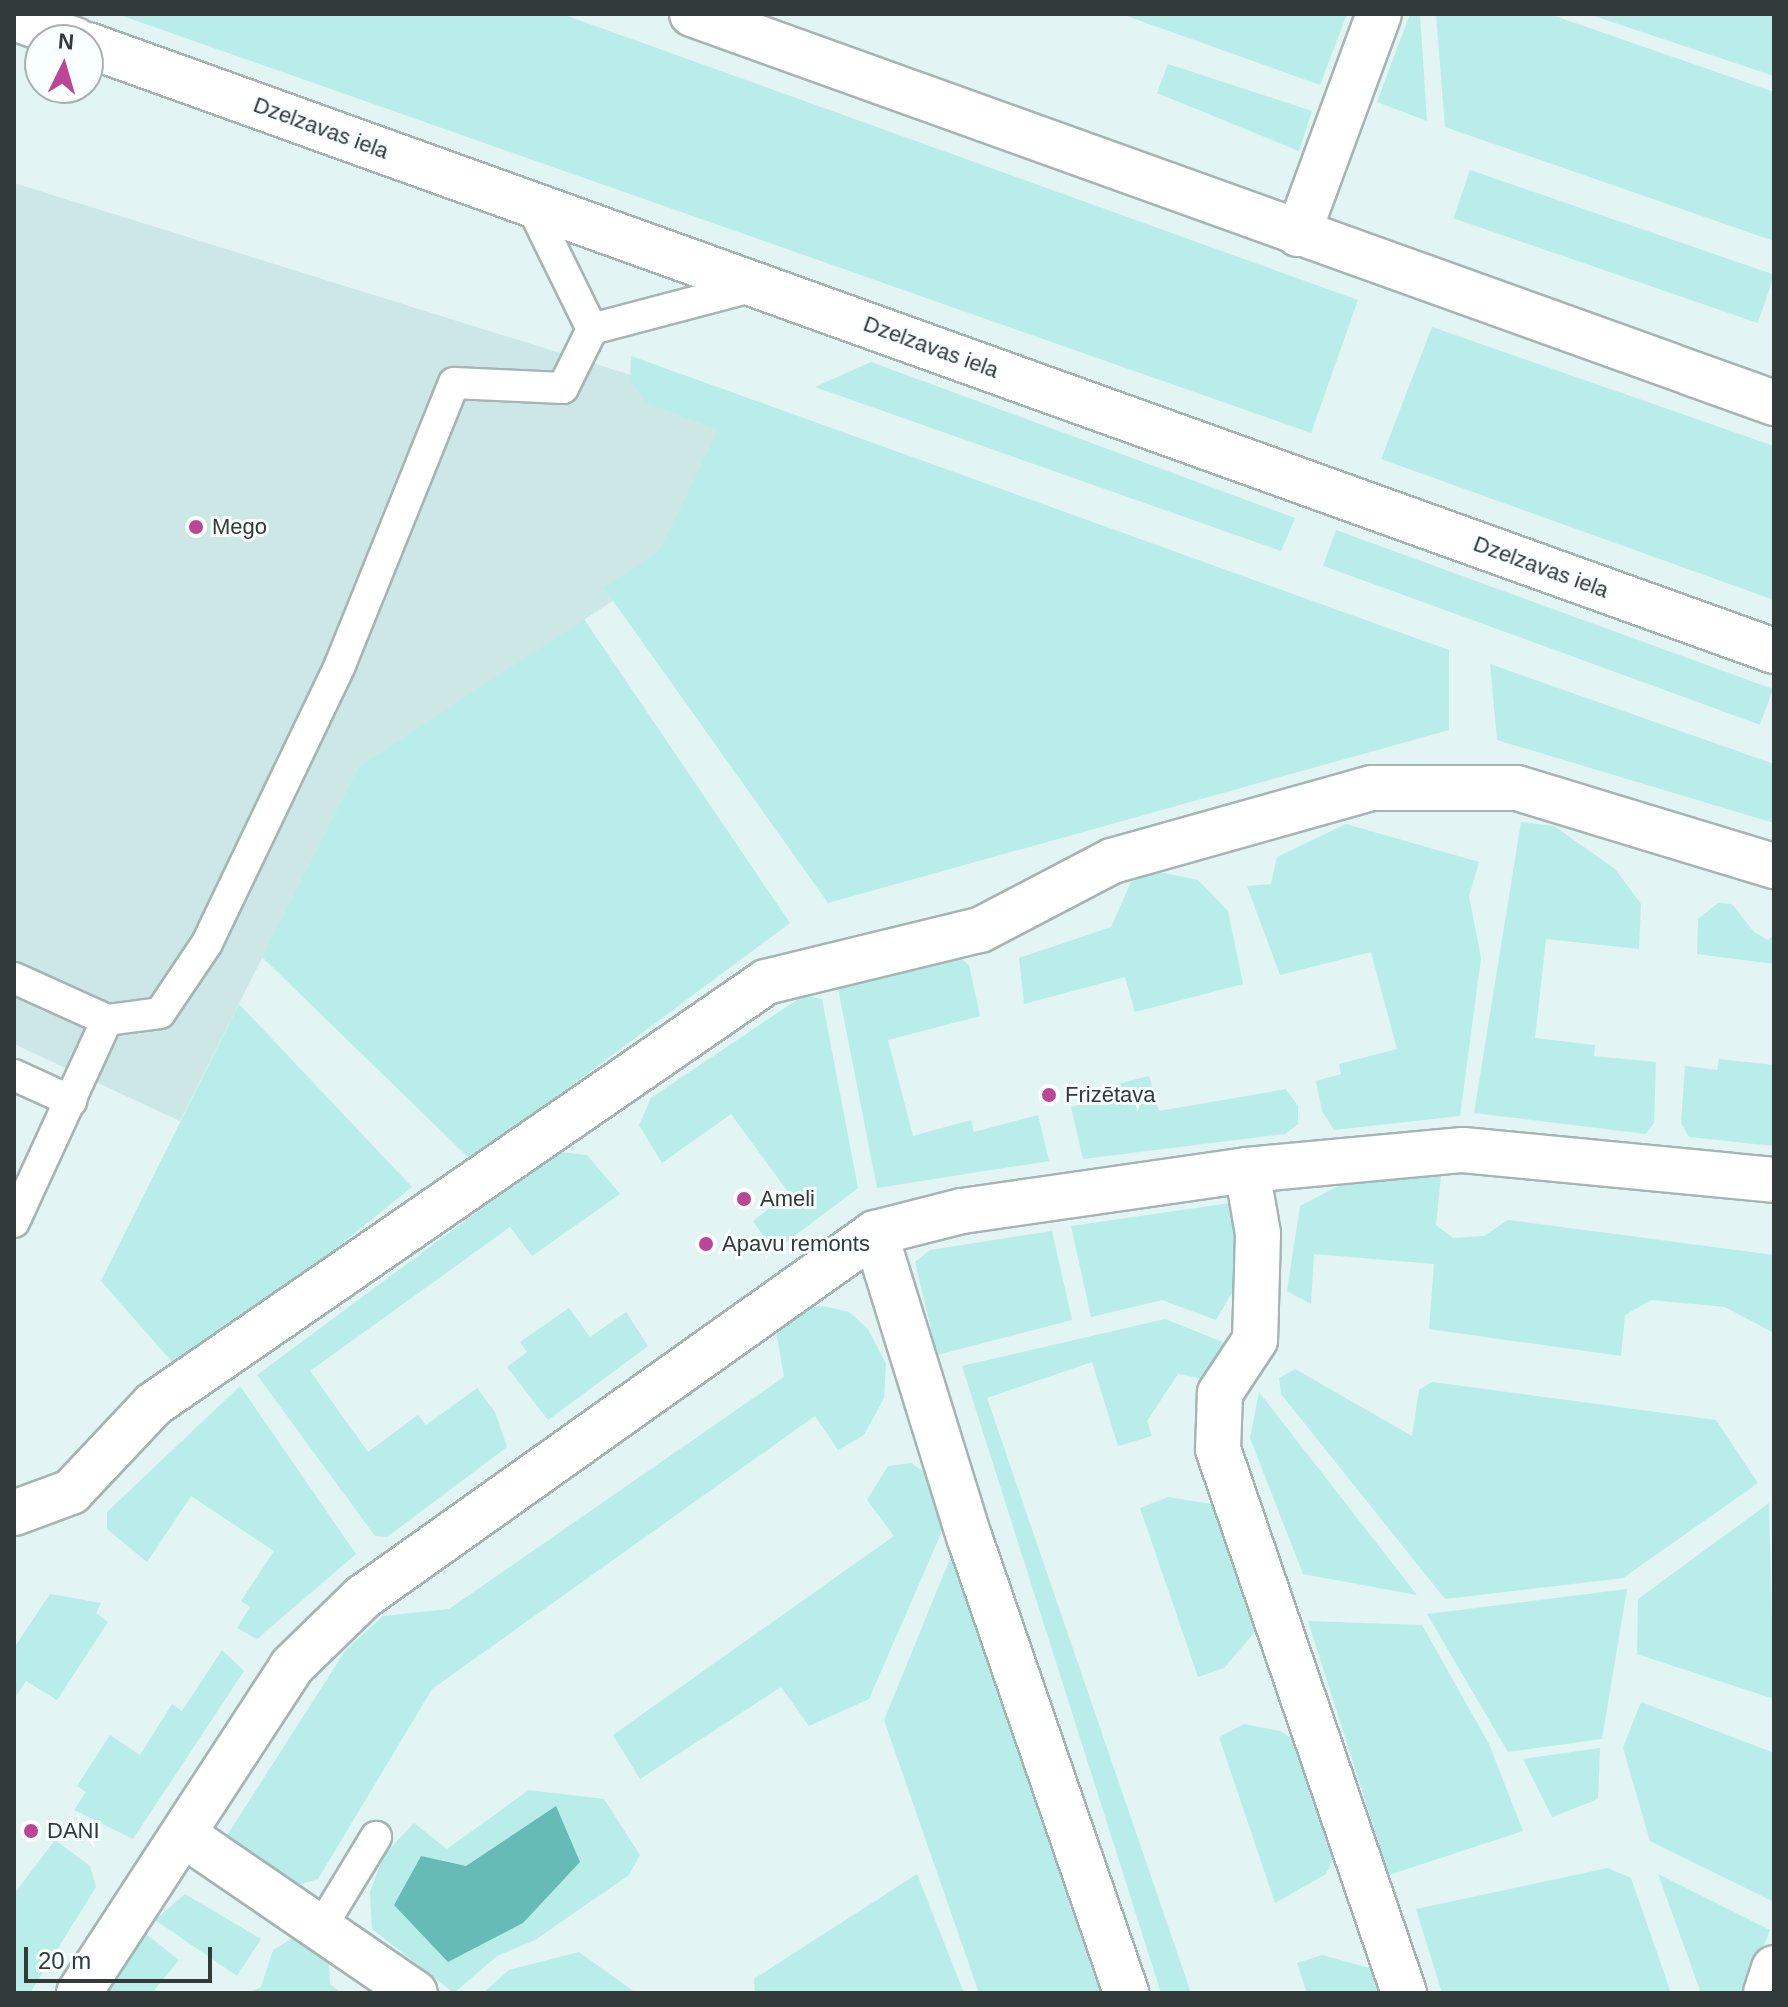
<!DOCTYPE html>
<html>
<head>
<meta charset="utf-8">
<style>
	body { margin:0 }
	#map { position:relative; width:1788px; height:2007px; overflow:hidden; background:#e2f4f3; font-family:Arial,sans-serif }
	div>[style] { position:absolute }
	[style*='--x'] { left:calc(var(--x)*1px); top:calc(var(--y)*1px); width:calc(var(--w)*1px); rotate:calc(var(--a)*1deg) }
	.built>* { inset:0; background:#cde7e6 }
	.green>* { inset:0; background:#b9edea; transform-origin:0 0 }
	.forest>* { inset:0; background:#67bbb7 }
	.roads { filter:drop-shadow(2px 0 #a4b5b4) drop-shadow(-2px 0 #a4b5b4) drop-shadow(0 2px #a4b5b4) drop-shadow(0 -2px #a4b5b4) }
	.lane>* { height:30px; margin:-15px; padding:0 15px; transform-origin:15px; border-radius:15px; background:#fff }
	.street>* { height:44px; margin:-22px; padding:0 22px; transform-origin:22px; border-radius:22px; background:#fff }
	.secondary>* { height:44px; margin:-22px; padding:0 22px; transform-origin:22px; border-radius:22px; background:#fff }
	.dots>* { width:22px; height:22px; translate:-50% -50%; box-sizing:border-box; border:4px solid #f8fffe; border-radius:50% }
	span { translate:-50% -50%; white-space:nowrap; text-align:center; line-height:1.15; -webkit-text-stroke:6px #f8fffe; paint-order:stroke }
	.street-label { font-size:22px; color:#333a3a }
	.poi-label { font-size:22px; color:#333a3a }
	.left { translate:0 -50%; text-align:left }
	.frame { position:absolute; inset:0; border:16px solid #333a3a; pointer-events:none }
	.north { position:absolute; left:24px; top:24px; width:80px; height:80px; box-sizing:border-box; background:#f8fffe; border:2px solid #a9b0b0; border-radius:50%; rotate:5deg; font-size:22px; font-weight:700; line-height:32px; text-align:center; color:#333a3a }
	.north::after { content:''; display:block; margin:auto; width:28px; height:36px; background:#bd4599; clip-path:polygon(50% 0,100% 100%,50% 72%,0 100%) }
	.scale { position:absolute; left:24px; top:1947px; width:188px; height:36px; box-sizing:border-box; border:4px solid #333a3a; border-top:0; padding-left:10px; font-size:24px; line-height:28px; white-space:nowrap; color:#333a3a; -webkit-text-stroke:6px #f8fffe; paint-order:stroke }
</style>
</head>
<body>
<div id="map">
	<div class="built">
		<i style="clip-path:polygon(14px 183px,746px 411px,674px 561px,358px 767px,180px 1121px,14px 1044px)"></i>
	</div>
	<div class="green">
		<i style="clip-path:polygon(117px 14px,562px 14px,1358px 300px,1311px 433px)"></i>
		<i style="clip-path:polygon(1121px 14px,1347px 14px,1320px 85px)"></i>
		<i style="clip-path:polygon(1410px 14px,1420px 14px,1427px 121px,1377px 102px)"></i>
		<i style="clip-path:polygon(1436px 14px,1549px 14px,1774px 92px,1774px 241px,1445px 127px)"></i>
		<i style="clip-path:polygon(1588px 14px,1767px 14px,1774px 17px,1774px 76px)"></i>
		<i style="clip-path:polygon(1168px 64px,1312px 111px,1299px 151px,1157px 93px)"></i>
		<i style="left:1470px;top:170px;width:322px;height:51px;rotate:19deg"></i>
		<i style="clip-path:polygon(1432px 327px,1774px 446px,1774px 600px,1381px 459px)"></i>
		<i style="clip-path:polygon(631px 356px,1449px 650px,1449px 730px,828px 903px,604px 588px,660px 550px,718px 430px,645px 402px,630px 380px)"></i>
		<i style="clip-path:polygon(871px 362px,1295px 518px,1281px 551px,815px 387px)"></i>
		<i style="left:1336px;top:530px;width:465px;height:38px;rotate:20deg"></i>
		<i style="clip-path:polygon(584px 619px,790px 923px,471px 1160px,262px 957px,358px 767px)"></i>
		<i style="clip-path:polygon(1490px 664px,1774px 764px,1774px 823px,1497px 740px)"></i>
		<i style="clip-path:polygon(1521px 822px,1554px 826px,1615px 869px,1641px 904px,1639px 949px,1546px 939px,1535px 1038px,1595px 1045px,1594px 1056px,1656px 1062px,1654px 1123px,1646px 1134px,1474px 1113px)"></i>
		<i style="clip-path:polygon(1346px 824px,1479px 862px,1469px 896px,1481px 958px,1460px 1116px,1334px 1130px,1322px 1111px,1316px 1081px,1341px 1074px,1339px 1064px,1397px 1049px,1371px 952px,1280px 975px,1247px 886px,1271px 884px,1277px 857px)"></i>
		<i style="clip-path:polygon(1154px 871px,1198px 880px,1228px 911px,1243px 984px,1135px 1012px,1125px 977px,1024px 1004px,1019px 958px,1111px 927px,1131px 882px)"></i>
		<i style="clip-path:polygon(1718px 903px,1732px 904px,1754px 932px,1768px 940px,1774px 934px,1774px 964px,1697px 954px,1698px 919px)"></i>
		<i style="clip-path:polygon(955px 954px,969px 965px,980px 1016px,888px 1040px,913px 1136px,971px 1120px,974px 1132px,1038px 1115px,1049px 1161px,877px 1188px,836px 978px)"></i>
		<i style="clip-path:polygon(804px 995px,822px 999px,858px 1188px,774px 1251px,753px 1221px,789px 1193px,731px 1114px,662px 1163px,639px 1125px,651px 1098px)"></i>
		<i style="clip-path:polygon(239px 1004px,412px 1187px,181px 1372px,101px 1281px)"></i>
		<i style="clip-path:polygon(1719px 1059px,1774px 1065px,1774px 1146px,1689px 1137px,1681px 1123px,1685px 1066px,1717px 1070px)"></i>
		<i style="clip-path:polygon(1149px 1076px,1159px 1111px,1286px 1089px,1298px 1106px,1298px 1124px,1285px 1134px,1083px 1159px,1071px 1107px,1095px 1101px,1093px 1090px)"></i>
		<i style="clip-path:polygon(558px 1152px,587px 1155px,620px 1194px,532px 1256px,510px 1227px,310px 1371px,368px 1452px,418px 1415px,426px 1425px,477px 1388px,495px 1412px,507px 1447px,387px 1537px,375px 1536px,257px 1375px)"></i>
		<i style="clip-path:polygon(1441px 1176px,1436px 1225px,1453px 1238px,1484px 1236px,1508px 1220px,1774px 1255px,1774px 1333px,1725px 1307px,1651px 1300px,1625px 1315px,1621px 1356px,1429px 1329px,1434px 1264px,1314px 1254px,1311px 1304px,1287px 1291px,1300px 1206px,1342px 1184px)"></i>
		<i style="clip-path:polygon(1230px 1203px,1249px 1264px,1216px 1320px,1162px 1300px,1091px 1317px,1071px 1226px)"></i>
		<i style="clip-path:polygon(1052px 1231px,1072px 1320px,937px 1355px,915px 1262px,930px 1250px)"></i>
		<i style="clip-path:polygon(823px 1306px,849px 1312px,868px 1329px,886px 1364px,884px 1398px,864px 1435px,838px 1450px,815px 1416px,432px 1689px,318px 1879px,291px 1887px,258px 1872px,226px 1837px,345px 1651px,383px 1616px,449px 1609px,784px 1377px,776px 1331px,798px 1309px)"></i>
		<i style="clip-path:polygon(569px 1308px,590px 1337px,626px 1312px,648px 1346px,548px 1420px,507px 1367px,527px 1352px,520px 1342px)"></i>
		<i style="clip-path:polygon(1165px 1319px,1225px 1343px,1222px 1368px,1199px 1378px,1178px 1374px,1147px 1421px,1152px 1436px,1118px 1446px,1092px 1362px,987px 1398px,1191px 1993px,1161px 1993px,962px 1366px)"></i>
		<i style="clip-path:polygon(1295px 1369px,1412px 1436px,1419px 1390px,1432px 1382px,1716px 1420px,1758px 1483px,1623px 1578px,1445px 1599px,1281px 1394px,1279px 1378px)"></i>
		<i style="clip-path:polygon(240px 1386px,356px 1554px,257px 1639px,237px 1628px,250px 1607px,241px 1601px,274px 1551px,191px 1496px,147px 1562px,107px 1529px,107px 1512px)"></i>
		<i style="clip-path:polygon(1259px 1392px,1417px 1595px,1303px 1574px,1250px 1438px)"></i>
		<i style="clip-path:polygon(911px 1463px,930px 1476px,942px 1531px,869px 1699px,809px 1726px,781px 1687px,640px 1779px,613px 1735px,894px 1536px,867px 1500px,888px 1466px)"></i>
		<i style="clip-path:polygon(1168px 1497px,1212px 1504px,1229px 1516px,1259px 1627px,1224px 1668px,1198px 1677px,1140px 1508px)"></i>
		<i style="clip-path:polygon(1769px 1503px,1774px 1699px,1637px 1654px,1638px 1599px)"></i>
		<i style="clip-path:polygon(954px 1549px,1107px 1993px,979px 1993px,884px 1720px)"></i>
		<i style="clip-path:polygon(1627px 1589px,1602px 1739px,1508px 1752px,1427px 1614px)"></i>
		<i style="clip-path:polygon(50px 1594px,101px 1603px,96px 1613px,108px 1622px,57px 1700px,26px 1681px,14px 1699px,14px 1648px)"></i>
		<i style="clip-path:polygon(1308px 1621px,1422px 1625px,1489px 1744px,1523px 1831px,1389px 1875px)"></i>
		<i style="clip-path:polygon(222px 1650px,244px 1671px,133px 1839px,74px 1810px,86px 1792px,77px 1786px,110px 1735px,140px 1755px,172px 1704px,182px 1711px)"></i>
		<i style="clip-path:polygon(1641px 1702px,1774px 1753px,1774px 1902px,1650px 1841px,1623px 1748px)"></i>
		<i style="clip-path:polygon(1244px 1724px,1280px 1731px,1309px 1749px,1338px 1848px,1326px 1874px,1275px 1903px,1219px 1737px)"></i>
		<i style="clip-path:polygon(1600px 1748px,1598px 1799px,1552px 1817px,1523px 1759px)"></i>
		<i style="clip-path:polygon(529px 1790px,604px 1799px,640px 1855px,629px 1875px,535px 1940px,497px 1956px,454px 1993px,372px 1929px,370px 1892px,384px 1855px,414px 1823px,447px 1849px)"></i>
		<i style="clip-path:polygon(55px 1840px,90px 1866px,96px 1887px,30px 1993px,14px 1993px,14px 1894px)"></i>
		<i style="clip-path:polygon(1608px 1868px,1631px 1878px,1671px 1993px,1442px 1993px,1416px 1909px)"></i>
		<i style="clip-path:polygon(917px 1874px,964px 1993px,755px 1993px,754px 1979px)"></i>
		<i style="clip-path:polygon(1658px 1874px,1770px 1930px,1745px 1993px,1701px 1993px)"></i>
		<i style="clip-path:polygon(185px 1894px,261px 1939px,237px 1976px,155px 1920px)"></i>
		<i style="clip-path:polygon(302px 1932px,328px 1949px,330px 1984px,341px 1993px,248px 1993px,261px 1987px,273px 1950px)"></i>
		<i style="clip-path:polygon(146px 1934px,179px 1960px,152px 1993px,105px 1993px)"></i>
		<i style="clip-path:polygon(579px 1952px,636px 1993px,483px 1993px,509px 1970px)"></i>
		<i style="clip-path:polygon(1322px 1955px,1373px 1969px,1382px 1993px,1307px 1993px,1297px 1963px)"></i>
	</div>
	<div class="forest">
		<i style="clip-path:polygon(556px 1806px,580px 1862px,523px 1923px,448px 1962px,394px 1905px,421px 1856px,466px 1866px)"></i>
	</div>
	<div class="roads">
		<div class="lane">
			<i style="--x:530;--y:203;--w:140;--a:63.8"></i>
			<i style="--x:14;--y:978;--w:102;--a:24.3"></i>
			<i style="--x:107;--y:1020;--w:53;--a:-7.5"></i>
			<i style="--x:160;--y:1013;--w:84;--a:-56.1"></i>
			<i style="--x:207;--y:943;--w:308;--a:-64.4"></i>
			<i style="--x:340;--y:665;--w:304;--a:-68"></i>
			<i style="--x:454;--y:383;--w:109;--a:2.6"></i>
			<i style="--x:563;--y:388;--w:66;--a:-63.8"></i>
			<i style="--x:592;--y:329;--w:173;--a:-14.8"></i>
			<i style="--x:14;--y:1075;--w:63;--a:24.5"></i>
			<i style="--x:14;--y:1222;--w:222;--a:-65.3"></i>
			<i style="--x:320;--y:1929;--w:108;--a:-58.7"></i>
		</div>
		<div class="street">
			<i style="--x:1298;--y:234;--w:234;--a:-69.8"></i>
			<i style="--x:1247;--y:1170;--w:65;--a:80.2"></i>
			<i style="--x:1258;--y:1234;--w:106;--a:91.6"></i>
			<i style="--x:1255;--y:1340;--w:64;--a:123.4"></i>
			<i style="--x:1220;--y:1393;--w:56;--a:92"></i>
			<i style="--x:1218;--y:1449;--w:575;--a:71.12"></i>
			<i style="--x:875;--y:1233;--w:320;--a:72.8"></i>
			<i style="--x:970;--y:1539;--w:480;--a:71"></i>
			<i style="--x:14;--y:1513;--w:61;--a:-20.2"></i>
			<i style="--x:71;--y:1492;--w:121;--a:-46.7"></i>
			<i style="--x:154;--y:1404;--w:743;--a:-34.59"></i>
			<i style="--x:766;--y:982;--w:220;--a:-13.7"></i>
			<i style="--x:980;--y:930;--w:149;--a:-27.6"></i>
			<i style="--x:1112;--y:861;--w:270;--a:-15.7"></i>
			<i style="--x:1372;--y:788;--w:145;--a:0"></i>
			<i style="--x:1517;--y:788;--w:269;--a:16.9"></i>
			<i style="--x:187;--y:1837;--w:276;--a:34.4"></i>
			<i style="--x:79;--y:1993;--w:390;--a:-56.9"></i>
			<i style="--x:292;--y:1666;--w:99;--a:-44.2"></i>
			<i style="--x:363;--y:1597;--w:628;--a:-35.41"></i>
			<i style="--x:875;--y:1233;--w:90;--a:-14.2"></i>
			<i style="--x:962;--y:1211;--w:288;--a:-8.2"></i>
			<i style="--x:1247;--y:1170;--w:217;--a:-5.3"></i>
			<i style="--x:1463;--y:1150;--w:312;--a:5.5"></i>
			<i style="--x:1766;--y:1993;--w:26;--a:-72"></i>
		</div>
		<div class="secondary">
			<i style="--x:692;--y:14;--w:1150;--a:19.77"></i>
			<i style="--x:14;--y:18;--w:65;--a:19.8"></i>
			<i style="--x:88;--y:45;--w:1792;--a:19.77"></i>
		</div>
	</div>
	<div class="dots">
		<i style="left:196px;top:527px;background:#bd4599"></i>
		<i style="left:1049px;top:1095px;background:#bd4599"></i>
		<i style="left:744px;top:1199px;background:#bd4599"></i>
		<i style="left:706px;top:1244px;background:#bd4599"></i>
		<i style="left:31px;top:1831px;background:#bd4599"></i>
	</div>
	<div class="street-label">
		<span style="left:321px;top:128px;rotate:20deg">Dzelzavas iela</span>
		<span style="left:931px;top:347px;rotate:20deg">Dzelzavas iela</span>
		<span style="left:1541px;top:567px;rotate:20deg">Dzelzavas iela</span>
	</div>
	<div class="poi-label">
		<span class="left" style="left:212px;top:527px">Mego</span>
		<span class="left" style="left:1065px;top:1095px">Frizētava</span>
		<span class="left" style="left:760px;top:1199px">Ameli</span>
		<span class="left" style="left:722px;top:1244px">Apavu remonts</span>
		<span class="left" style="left:47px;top:1831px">DANI</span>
	</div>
	<div class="frame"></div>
	<div class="north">N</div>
	<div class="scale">20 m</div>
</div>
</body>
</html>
